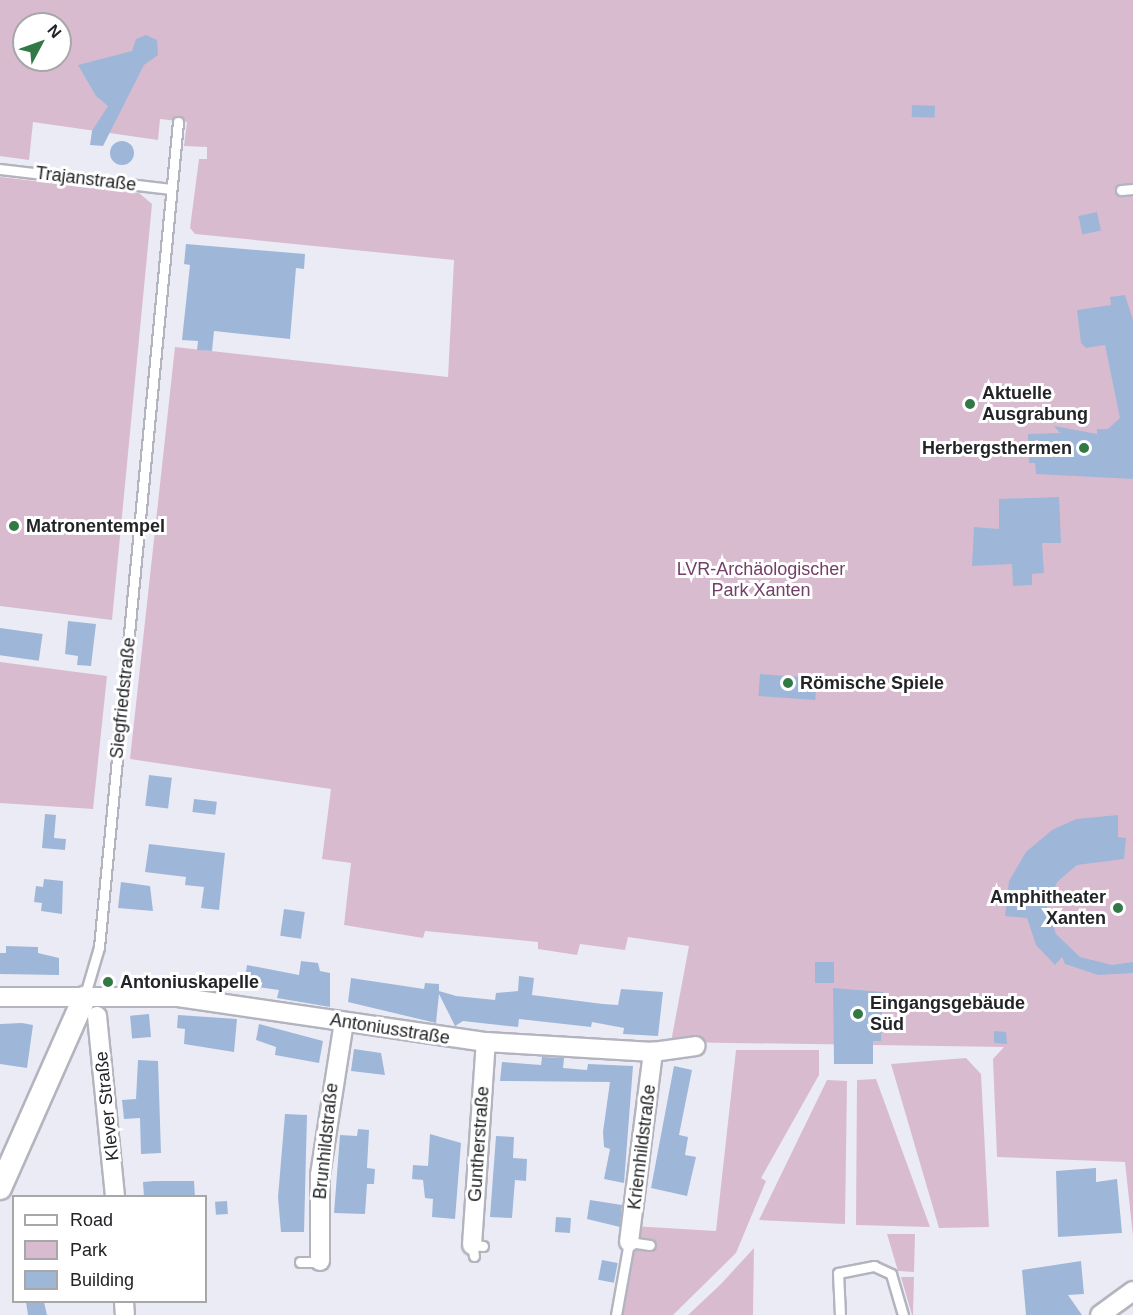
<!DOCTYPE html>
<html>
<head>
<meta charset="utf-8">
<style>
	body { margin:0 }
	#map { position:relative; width:1133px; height:1315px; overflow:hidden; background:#ebebf6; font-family:Arial,sans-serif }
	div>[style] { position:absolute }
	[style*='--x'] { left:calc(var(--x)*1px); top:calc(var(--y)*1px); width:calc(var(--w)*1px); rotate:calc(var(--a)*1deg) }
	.green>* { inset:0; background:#d9bbd0 }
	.building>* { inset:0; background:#9eb7d9; transform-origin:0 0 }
	.round { border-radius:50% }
	.roads { filter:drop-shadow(2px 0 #b3b4be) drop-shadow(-2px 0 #b3b4be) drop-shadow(0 2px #b3b4be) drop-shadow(0 -2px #b3b4be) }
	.service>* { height:9px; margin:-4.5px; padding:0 4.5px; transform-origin:4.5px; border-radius:4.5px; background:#fff }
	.minor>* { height:18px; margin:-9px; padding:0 9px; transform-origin:9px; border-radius:9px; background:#fff }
	.tertiary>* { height:22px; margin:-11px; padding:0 11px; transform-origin:11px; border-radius:11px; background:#fff }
	.dots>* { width:16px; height:16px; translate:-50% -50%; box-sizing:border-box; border:3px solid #fff; border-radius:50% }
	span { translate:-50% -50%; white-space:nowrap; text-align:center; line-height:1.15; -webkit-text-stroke:6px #fff; paint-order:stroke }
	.street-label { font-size:18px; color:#232427 }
	.poi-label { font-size:18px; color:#232427; font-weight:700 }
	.left { translate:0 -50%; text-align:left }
	.right { translate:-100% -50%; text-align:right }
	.park-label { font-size:18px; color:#724066 }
	.legend { position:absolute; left:12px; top:1195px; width:195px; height:108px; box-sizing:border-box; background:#fff; border:2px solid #a7a7a9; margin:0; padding:8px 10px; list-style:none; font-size:18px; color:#232427 }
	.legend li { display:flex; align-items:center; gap:12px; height:30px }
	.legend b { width:30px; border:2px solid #a7a7a9 }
	.north { position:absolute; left:12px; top:12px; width:60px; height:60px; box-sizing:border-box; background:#fff; border:2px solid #a7a7a9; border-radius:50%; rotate:49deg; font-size:16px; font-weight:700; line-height:24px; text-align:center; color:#232427 }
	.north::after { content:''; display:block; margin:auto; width:21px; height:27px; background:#327945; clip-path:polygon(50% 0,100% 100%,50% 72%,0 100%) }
</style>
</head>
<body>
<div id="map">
	<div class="green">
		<i style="clip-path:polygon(evenodd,0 0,1133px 0,1133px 1236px,1125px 1162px,997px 1157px,993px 1059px,1004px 1047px,671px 1042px,689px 946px,628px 937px,625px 950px,580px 944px,577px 955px,538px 949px,538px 942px,425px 931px,423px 938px,344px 925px,351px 863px,322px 859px,331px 789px,130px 759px,175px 347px,448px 377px,454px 260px,195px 234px,190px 228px,199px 159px,207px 159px,207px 147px,184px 146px,187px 122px,160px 119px,158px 140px,33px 122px,29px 160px,0 156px,0 0,24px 24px,60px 24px,60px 60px,24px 60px,24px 24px)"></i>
		<i style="clip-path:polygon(0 177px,139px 193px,152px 204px,112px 620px,0 606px)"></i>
		<i style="clip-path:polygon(0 662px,107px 676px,93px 809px,0 803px)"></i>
		<i style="clip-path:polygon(736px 1050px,819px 1050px,819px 1075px,761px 1178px,766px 1181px,736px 1253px,673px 1315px,616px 1315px,632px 1226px,716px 1231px)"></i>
		<i style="clip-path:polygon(966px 1058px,981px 1074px,989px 1227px,939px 1228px,891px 1064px)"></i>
		<i style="clip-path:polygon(876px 1079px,930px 1227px,856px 1225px,857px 1080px)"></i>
		<i style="clip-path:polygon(827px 1080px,847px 1081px,845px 1224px,759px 1220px)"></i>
		<i style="clip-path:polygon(887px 1234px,915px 1234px,914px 1272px,898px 1271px)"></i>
		<i style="clip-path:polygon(754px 1248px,753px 1315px,688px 1315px,721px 1284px)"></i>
		<i style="clip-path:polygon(901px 1277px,914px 1277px,913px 1315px,912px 1315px)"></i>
	</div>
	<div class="building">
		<i style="clip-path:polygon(146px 35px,157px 40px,158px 55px,144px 65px,103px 146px,90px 145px,92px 131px,108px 106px,96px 96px,78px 65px,132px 51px,136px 39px)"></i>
		<i style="left:912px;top:105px;width:23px;height:12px;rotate:2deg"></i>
		<i class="round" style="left:110px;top:141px;width:24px;height:24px"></i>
		<i style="left:1097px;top:212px;width:19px;height:19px;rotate:78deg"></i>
		<i style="clip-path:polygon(186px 244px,305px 254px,304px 269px,296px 268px,290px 339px,214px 331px,212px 351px,197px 350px,198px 341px,182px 340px,190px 265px,184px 264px)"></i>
		<i style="clip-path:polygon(1125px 295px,1133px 320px,1133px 479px,1036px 474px,1035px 463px,1029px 463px,1028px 434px,1060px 433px,1054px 426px,1097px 434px,1097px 429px,1108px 429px,1120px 418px,1105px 345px,1086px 348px,1081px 343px,1077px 310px,1111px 305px,1110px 297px)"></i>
		<i style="clip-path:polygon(1059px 497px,1061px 543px,1042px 543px,1044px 573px,1032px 574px,1032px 585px,1013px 586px,1012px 564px,972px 566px,974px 527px,999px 529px,999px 499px)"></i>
		<i style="clip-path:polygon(68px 621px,96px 624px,91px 666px,77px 665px,78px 656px,65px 654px)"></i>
		<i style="left:0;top:628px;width:43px;height:27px;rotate:8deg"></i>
		<i style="left:760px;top:674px;width:57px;height:22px;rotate:4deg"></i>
		<i style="left:149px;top:775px;width:23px;height:31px;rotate:7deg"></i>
		<i style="left:194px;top:799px;width:23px;height:13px;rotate:7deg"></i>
		<i style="clip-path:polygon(45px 814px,56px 815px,54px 838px,66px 839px,65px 850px,42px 848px)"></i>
		<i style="clip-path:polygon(1118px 815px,1118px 837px,1126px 838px,1124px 859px,1077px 865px,1057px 882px,1047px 907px,1056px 934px,1080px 957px,1112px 965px,1133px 962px,1133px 973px,1098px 975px,1065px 964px,1062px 957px,1055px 965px,1036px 945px,1027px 918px,1005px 916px,1009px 881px,1026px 852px,1052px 830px,1076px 819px)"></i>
		<i style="clip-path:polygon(149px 844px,225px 853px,219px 910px,201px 908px,204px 887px,185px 885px,186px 877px,145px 872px)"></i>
		<i style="clip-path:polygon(44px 879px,63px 881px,62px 914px,41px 911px,42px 903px,34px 902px,36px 886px,43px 887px)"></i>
		<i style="clip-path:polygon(121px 882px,150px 886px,153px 911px,118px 908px)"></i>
		<i style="left:284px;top:909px;width:21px;height:27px;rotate:8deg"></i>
		<i style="clip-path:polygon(6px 946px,38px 947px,38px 953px,59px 958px,59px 975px,0 974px,0 953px,6px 953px)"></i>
		<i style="clip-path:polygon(301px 961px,318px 963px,320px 971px,330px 973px,330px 1007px,277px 998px,279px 990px,244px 985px,247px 965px,299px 975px)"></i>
		<i style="left:815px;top:962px;width:19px;height:21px"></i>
		<i style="clip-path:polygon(519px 976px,534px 978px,532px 995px,603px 1004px,618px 1005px,621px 989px,663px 992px,658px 1036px,623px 1034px,624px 1028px,592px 1022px,591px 1027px,519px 1019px,518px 1027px,463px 1021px,455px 1026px,439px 994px,436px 1023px,348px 1002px,351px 978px,424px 989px,425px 983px,439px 984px,439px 991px,456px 996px,495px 1000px,496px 993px,518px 991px)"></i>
		<i style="clip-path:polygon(833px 988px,883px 992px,881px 1041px,873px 1041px,873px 1064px,834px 1064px)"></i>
		<i style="left:149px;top:1014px;width:23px;height:19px;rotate:85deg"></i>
		<i style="clip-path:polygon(178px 1015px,237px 1019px,234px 1052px,184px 1044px,185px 1029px,177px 1028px)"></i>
		<i style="clip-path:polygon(22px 1023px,33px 1025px,27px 1068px,0 1064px,0 1024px)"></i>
		<i style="clip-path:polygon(259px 1024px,323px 1041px,319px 1063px,275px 1055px,276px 1047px,256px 1040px)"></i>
		<i style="clip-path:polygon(994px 1031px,1006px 1032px,1007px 1044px,994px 1043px)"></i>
		<i style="clip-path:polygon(354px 1049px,381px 1053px,385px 1075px,351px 1071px)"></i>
		<i style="clip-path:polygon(542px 1057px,564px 1058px,563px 1068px,587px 1070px,588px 1064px,633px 1066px,624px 1183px,604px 1179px,610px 1149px,604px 1147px,603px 1132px,610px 1082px,500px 1081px,502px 1062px,541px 1065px)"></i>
		<i style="clip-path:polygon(138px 1060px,158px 1061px,161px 1153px,141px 1154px,140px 1118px,124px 1119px,122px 1100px,136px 1099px)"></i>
		<i style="clip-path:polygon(674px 1066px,692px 1070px,679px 1135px,688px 1137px,685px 1155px,696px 1157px,687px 1196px,651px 1188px)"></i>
		<i style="clip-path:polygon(285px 1114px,307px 1115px,304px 1232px,281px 1232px,278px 1197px)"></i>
		<i style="clip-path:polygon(358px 1129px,369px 1130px,367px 1168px,375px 1169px,374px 1184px,367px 1184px,365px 1214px,334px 1213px,340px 1135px,357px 1136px)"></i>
		<i style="clip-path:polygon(430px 1134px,461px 1143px,455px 1219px,432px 1217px,433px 1199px,425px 1198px,423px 1180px,412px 1179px,413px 1165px,428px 1166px)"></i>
		<i style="clip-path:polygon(496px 1136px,514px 1137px,513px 1158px,527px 1159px,526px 1181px,515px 1180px,512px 1218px,490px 1217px)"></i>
		<i style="clip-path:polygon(1096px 1168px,1096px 1182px,1117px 1179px,1122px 1233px,1058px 1237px,1056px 1171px)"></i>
		<i style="clip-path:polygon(154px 1181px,194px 1181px,195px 1197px,144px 1197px,143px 1182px)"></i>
		<i style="clip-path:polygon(590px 1200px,622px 1205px,620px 1227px,587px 1219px)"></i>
		<i style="left:227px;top:1201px;width:13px;height:12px;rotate:86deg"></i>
		<i style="left:556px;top:1217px;width:15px;height:15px;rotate:4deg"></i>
		<i style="left:602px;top:1260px;width:16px;height:20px;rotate:11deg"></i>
		<i style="clip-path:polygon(1081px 1261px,1084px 1294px,1068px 1295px,1082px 1315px,1026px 1315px,1022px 1270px)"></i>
		<i style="clip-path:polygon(26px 1302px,44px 1302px,47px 1315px,28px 1315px)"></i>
	</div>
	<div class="roads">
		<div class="service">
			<i style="--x:0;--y:169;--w:172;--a:6.7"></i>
			<i style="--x:1121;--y:190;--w:12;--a:-5"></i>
			<i style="--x:84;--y:998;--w:53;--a:-73.6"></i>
			<i style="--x:99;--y:947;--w:829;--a:-84.53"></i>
			<i style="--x:474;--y:1256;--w:11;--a:-100"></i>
			<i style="--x:472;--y:1245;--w:11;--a:5"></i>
			<i style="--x:300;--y:1262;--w:20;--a:0"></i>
			<i style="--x:616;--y:1315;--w:74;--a:-79.9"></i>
			<i style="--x:629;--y:1242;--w:21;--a:8"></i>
			<i style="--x:840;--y:1315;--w:42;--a:-92.7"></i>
			<i style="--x:838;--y:1273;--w:37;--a:-11"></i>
			<i style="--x:874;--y:1266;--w:19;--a:25"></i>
			<i style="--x:891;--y:1274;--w:43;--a:73.7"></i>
		</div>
		<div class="minor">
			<i style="--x:0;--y:997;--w:177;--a:0"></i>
			<i style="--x:177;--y:997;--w:312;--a:8.3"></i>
			<i style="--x:486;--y:1042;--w:167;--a:3.4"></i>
			<i style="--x:653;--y:1052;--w:43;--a:-7.9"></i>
			<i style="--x:97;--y:1016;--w:181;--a:84.3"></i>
			<i style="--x:629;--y:1242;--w:192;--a:-82.8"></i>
			<i style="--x:472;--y:1245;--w:203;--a:-86.1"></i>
			<i style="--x:320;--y:1261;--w:86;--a:-90"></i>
			<i style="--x:320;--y:1175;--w:155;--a:-81.1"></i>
			<i style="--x:124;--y:1302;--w:13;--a:86"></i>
			<i style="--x:1100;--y:1315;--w:41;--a:-36"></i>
		</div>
		<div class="tertiary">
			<i style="--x:0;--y:1188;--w:208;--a:-66.1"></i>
		</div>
	</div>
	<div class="dots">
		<i style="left:970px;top:404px;background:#327945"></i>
		<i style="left:1084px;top:448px;background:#327945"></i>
		<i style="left:14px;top:526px;background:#327945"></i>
		<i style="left:788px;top:683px;background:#327945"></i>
		<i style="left:1118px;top:908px;background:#327945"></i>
		<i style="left:108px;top:982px;background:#327945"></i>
		<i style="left:858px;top:1014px;background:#327945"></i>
	</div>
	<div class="street-label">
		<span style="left:86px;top:179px;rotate:7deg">Trajanstraße</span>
		<span style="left:123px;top:698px;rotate:-84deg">Siegfriedstraße</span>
		<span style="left:390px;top:1029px;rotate:9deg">Antoniusstraße</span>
		<span style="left:107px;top:1106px;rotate:-96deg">Klever Straße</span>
		<span style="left:326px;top:1141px;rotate:-84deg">Brunhildstraße</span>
		<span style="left:479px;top:1144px;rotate:-86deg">Guntherstraße</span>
		<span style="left:642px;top:1147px;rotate:-83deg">Kriemhildstraße</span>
	</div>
	<div class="poi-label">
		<span class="left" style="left:982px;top:404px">Aktuelle<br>Ausgrabung</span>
		<span class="right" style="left:1072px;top:448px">Herbergsthermen</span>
		<span class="left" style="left:26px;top:526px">Matronentempel</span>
		<span class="left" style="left:800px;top:683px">Römische Spiele</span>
		<span class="right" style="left:1106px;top:908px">Amphitheater<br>Xanten</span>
		<span class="left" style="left:120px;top:982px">Antoniuskapelle</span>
		<span class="left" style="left:870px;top:1014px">Eingangsgebäude<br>Süd</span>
	</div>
	<div class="park-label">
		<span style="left:761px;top:580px">LVR-Archäologischer<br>Park Xanten</span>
	</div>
	<ul class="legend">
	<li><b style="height:8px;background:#fff"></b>Road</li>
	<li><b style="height:16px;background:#d9bbd0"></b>Park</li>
	<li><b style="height:16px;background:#9eb7d9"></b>Building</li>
	</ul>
	<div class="north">N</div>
</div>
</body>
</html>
